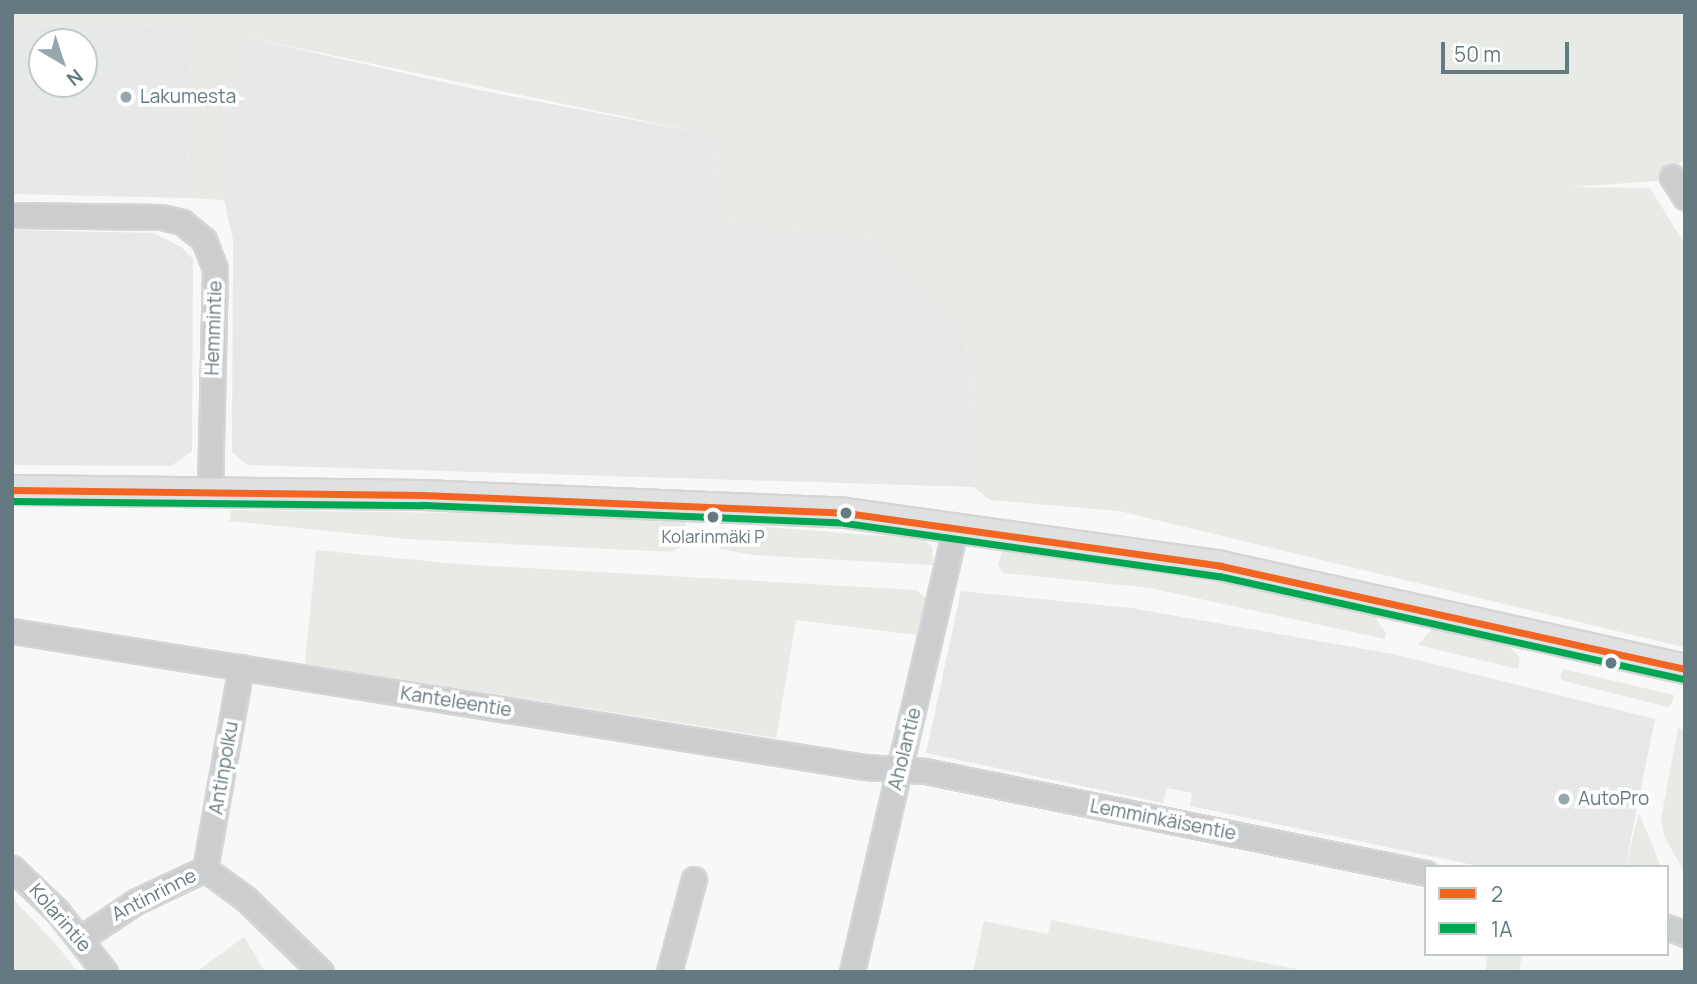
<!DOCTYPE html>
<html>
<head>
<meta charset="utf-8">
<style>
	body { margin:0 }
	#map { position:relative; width:1697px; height:984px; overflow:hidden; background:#f8f8f8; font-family:Manrope,sans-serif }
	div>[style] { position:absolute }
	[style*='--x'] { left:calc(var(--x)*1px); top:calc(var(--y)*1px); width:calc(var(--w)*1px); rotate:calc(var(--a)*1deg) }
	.built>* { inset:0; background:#e7e9e8 }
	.green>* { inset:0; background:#e8eae5 }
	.roads { filter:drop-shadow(2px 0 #d4d5d6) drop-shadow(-2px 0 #d4d5d6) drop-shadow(0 2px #d4d5d6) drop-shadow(0 -2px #d4d5d6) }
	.minor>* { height:23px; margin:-11.5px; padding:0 11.5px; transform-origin:11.5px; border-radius:11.5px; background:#cbcdce }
	.major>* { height:28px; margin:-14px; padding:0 14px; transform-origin:14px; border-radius:14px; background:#dfe0e1 }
	.bus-1>* { height:7px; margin:-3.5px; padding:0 3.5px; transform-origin:3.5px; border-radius:3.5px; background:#f26522 }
	.bus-2>* { height:7px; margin:-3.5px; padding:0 3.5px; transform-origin:3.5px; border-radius:3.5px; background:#00a651 }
	.dots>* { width:19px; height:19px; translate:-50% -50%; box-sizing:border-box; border:4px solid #fff; border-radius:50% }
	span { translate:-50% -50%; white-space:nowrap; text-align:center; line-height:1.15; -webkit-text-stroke:7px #fff; paint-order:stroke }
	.bus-label { font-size:17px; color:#657981 }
	.poi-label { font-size:19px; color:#657981 }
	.left { translate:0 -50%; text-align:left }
	.street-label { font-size:19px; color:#657981 }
	.frame { position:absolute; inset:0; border:14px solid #657981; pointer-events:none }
	.legend { position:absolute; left:1424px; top:865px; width:245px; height:91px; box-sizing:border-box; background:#fff; border:2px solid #c1c9cd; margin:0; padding:9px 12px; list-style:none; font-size:21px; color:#657981 }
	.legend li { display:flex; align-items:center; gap:14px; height:35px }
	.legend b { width:35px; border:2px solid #c1c9cd }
	.north { position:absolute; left:28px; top:28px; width:70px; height:70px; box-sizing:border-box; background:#fff; border:2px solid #c1c9cd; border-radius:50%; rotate:141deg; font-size:19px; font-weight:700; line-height:28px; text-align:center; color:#657981 }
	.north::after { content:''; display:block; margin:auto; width:24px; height:32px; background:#98a5ab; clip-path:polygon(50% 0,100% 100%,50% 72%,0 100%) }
	.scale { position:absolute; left:1441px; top:42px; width:128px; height:32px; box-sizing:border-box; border:4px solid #657981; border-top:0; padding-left:9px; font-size:21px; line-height:24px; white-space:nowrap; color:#657981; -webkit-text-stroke:5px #fff; paint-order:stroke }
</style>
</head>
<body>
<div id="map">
	<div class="built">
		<i style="clip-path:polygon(evenodd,12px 24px,192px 26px,186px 198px,12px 194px,12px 24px,42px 42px,84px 42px,84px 84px,42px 84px,42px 42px)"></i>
		<i style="clip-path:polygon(236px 35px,474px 89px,711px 135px,717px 222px,872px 240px,966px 339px,974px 487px,247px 465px,232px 452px,233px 240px,224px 200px)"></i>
		<i style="clip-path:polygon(12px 230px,154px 233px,181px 247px,193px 259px,192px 451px,171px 466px,12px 465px)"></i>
		<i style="clip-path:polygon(961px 591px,1131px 608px,1393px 654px,1655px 719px,1625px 867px,1483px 867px,1190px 806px,1192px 793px,1167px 788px,1163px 803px,926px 753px)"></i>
	</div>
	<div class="green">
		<i style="clip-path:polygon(12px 12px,1685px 12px,1685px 159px,1657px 181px,1571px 187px,1650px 188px,1685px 245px,1683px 647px,1119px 511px,990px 500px,974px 487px,966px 339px,872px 240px,717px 222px,711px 135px,236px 35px,224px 200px,186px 198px,192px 26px,12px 24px)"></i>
		<i style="clip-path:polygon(231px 510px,680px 516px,685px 521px,688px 543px,672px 552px,407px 539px,229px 521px)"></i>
		<i style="clip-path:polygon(766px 527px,923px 539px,932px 547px,933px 565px,754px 555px,720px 549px,720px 532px,754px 536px)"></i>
		<i style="clip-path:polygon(1003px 549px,1153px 569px,1352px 609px,1375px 617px,1386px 633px,1385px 639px,1150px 588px,1003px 573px,998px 565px)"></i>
		<i style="clip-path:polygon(316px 550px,457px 564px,917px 590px,927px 600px,916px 635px,796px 620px,776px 738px,305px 664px)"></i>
		<i style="clip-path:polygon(1431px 630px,1450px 630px,1507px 645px,1520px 657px,1518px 669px,1418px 645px)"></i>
		<i style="clip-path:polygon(1563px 669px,1674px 695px,1672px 703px,1668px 707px,1564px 681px,1560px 678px)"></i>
		<i style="clip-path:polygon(1678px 728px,1685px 730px,1685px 873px,1664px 836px,1661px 819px)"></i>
		<i style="clip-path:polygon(1639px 813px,1661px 867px,1625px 867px)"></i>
		<i style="clip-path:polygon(12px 898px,54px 942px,78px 972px,12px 972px)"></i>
		<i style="clip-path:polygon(1051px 920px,1311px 972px,973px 972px,984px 921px,1048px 934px)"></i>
		<i style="clip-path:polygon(244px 937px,265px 972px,196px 972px)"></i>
		<i style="clip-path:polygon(1488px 954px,1522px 954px,1519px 972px,1485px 972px)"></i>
	</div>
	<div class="roads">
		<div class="minor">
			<i style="--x:1672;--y:177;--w:24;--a:57"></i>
			<i style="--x:12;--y:215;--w:149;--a:0.8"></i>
			<i style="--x:161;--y:217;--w:22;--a:13"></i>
			<i style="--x:182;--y:222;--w:28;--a:39"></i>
			<i style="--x:204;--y:240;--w:31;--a:69"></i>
			<i style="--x:215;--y:269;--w:223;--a:91.3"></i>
			<i style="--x:12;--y:631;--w:864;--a:9.06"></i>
			<i style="--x:865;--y:767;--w:60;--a:3.8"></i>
			<i style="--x:925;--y:771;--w:511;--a:11.51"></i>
			<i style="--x:12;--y:868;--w:62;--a:43.7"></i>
			<i style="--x:57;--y:911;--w:78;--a:51.8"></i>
			<i style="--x:205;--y:869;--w:205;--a:-79.9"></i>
			<i style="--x:1667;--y:927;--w:19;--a:21"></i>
			<i style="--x:80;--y:939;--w:66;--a:-33.9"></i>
			<i style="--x:135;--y:902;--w:77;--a:-25.2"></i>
			<i style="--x:205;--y:869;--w:51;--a:36.2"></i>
			<i style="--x:246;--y:899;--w:105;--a:44.2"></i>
			<i style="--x:669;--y:972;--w:96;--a:-75"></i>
			<i style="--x:852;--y:972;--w:458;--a:-76.9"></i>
		</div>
		<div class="major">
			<i style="--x:12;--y:490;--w:410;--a:0.7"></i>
			<i style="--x:422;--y:495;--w:424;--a:2.4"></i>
			<i style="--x:846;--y:513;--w:379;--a:8"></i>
			<i style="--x:1221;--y:566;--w:475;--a:12.5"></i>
		</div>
	</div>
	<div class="bus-1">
		<i style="--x:12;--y:490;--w:410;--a:0.7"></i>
		<i style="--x:422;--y:495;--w:424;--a:2.4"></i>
		<i style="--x:846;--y:513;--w:379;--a:8"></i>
		<i style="--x:1221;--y:566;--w:475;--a:12.5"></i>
	</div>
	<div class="bus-2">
		<i style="--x:12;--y:501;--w:410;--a:0.6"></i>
		<i style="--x:422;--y:505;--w:423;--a:2.4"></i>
		<i style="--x:845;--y:523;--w:378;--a:8.1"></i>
		<i style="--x:1219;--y:576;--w:475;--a:12.5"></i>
	</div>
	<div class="dots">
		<i style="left:126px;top:97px;background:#98a5ab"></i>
		<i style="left:846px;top:513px;background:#657981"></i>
		<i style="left:713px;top:517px;background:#657981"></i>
		<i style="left:1611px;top:663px;background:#657981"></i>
		<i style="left:1564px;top:799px;background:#98a5ab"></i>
	</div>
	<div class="bus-label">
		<span style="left:713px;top:537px">Kolarinmäki P</span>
	</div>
	<div class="poi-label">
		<span class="left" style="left:140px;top:97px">Lakumesta</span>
		<span class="left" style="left:1578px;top:799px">AutoPro</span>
	</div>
	<div class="street-label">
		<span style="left:214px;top:328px;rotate:-88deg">Hemmintie</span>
		<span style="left:456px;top:702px;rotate:9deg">Kanteleentie</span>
		<span style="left:905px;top:749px;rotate:-76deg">Aholantie</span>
		<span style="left:224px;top:768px;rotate:-80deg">Antinpolku</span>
		<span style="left:1163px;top:820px;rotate:11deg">Lemminkäisentie</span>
		<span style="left:154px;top:895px;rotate:-27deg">Antinrinne</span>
		<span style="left:60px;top:918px;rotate:49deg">Kolarintie</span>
	</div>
	<div class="frame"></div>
	<ul class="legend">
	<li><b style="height:9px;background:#f26522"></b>2</li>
	<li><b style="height:9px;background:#00a651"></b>1A</li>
	</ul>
	<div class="north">N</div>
	<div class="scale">50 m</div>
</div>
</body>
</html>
